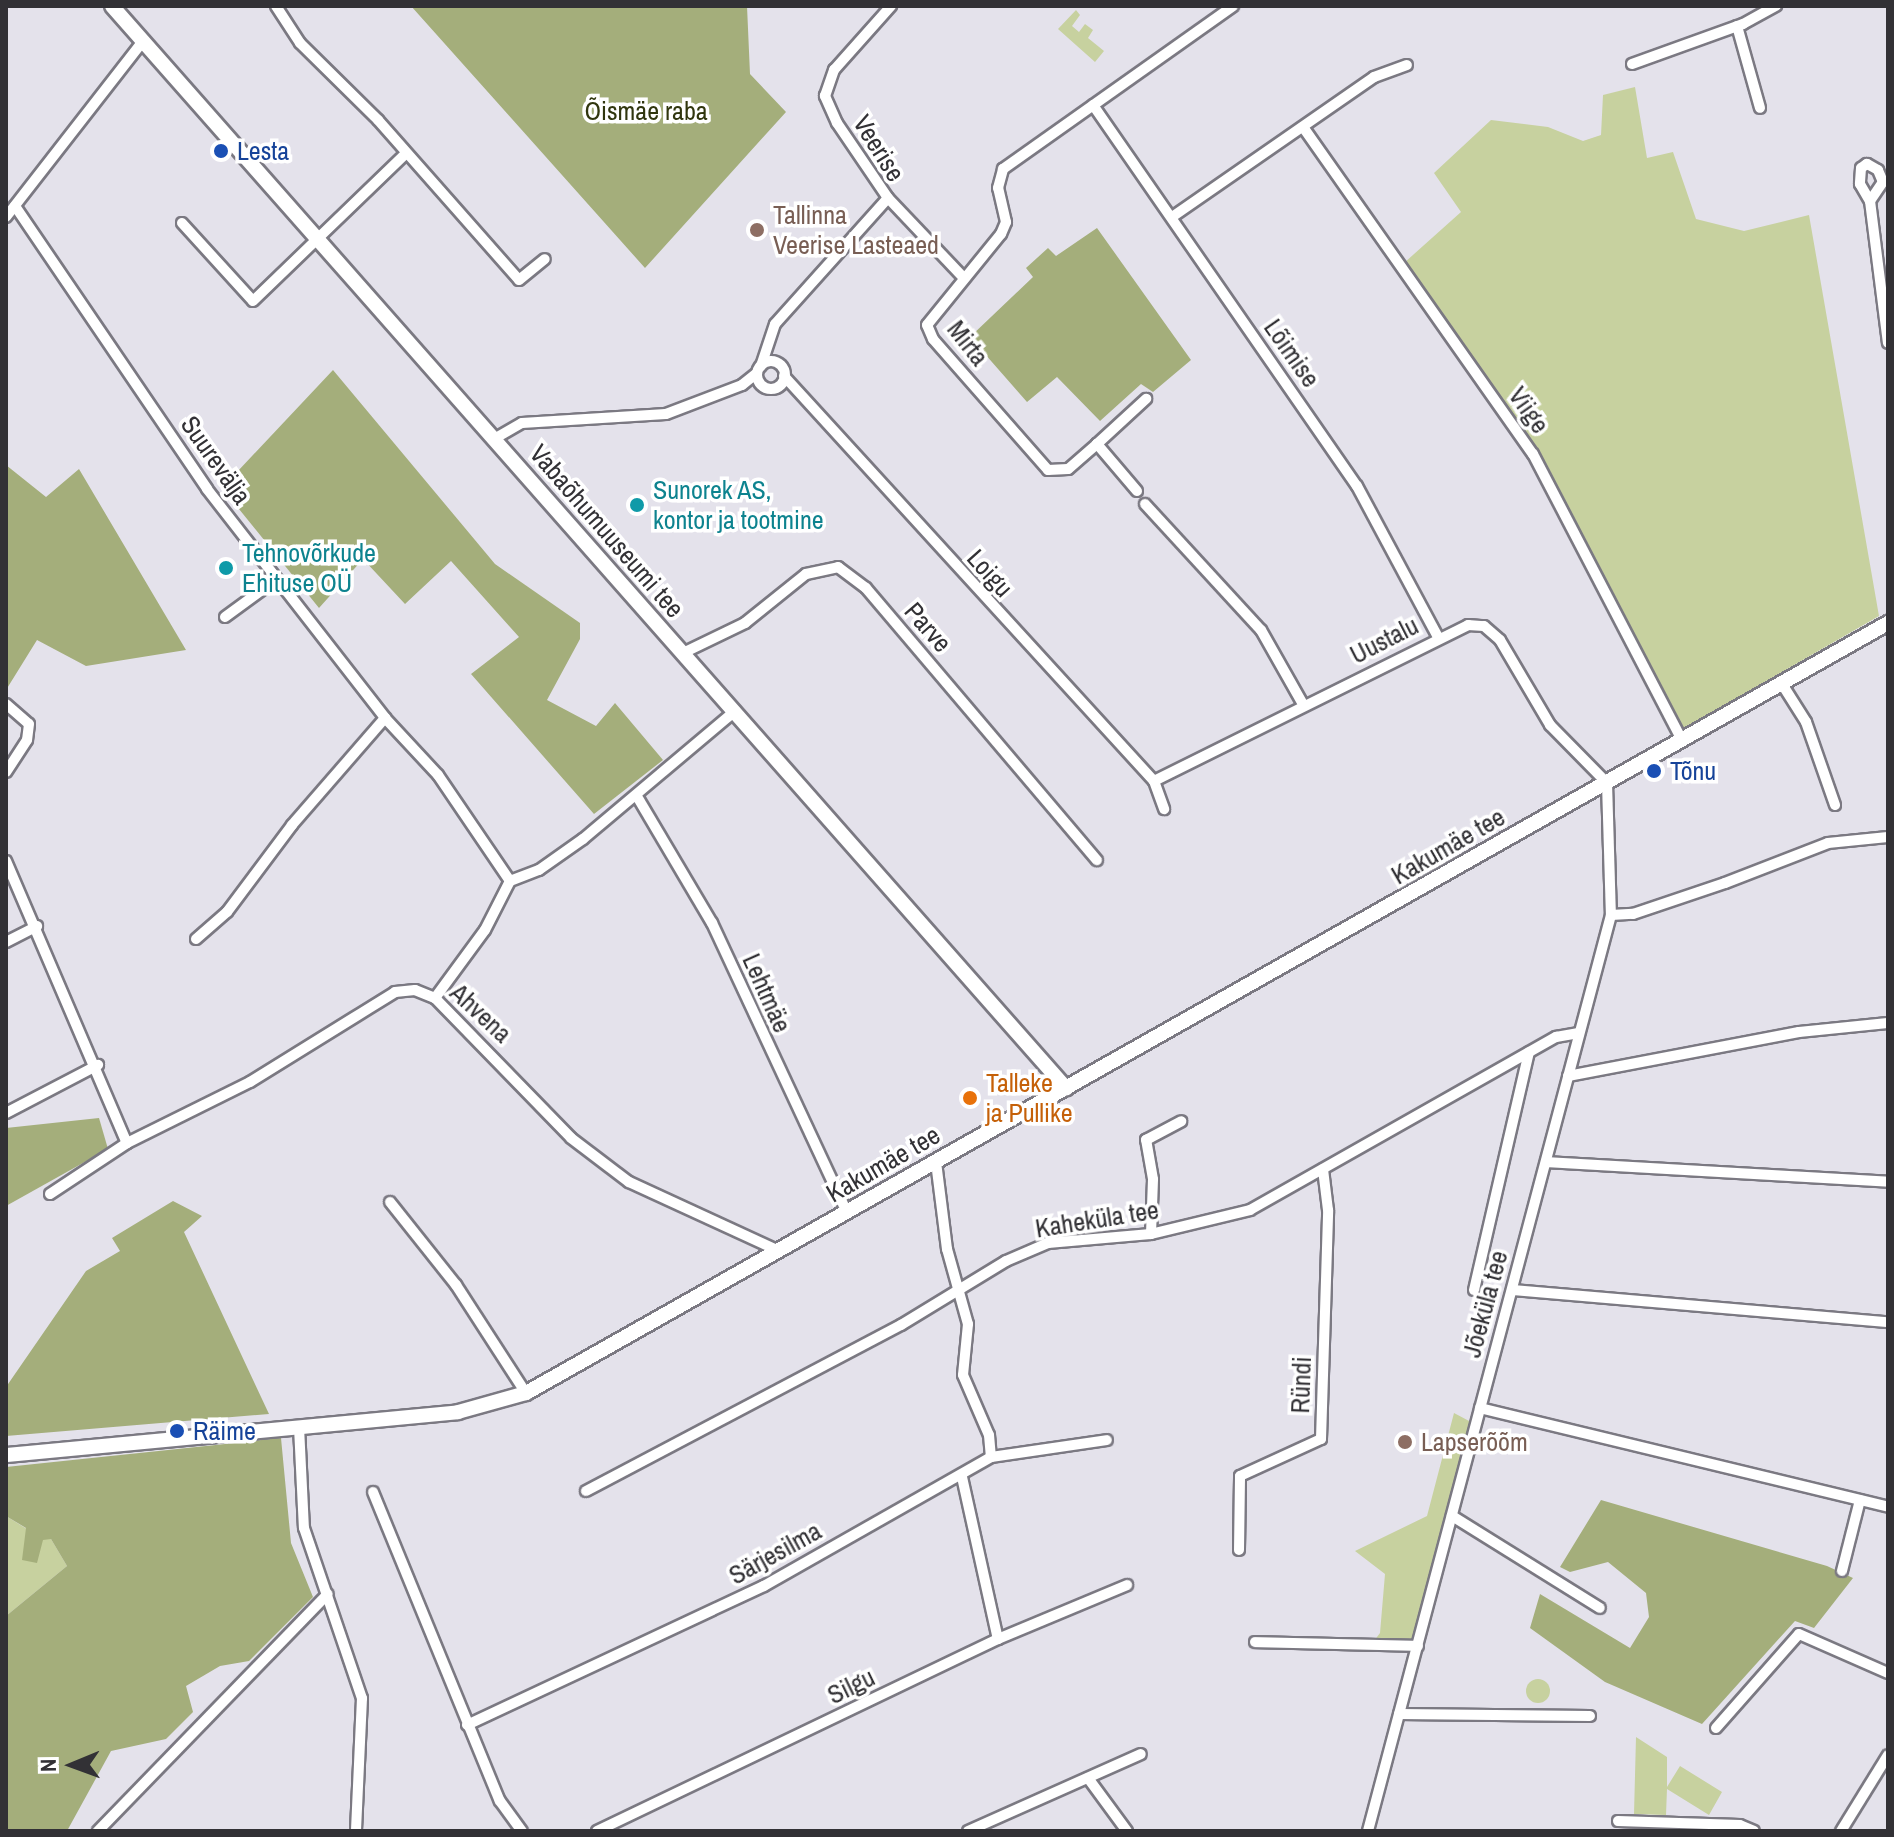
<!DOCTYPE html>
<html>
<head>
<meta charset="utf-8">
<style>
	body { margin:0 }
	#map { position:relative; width:1894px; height:1837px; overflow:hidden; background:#e4e2eb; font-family:"Archivo Narrow",sans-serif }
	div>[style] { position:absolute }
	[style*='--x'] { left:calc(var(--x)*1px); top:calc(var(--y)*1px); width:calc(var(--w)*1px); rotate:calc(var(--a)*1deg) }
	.green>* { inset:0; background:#c7d19f }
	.round { border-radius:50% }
	.forest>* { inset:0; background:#a4ae7b }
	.roads { filter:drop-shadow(2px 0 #7b7982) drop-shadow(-2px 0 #7b7982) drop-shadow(0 2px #7b7982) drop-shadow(0 -2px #7b7982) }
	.street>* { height:10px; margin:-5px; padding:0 5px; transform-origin:5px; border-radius:5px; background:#fff }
	.street>.ring { margin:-5px; padding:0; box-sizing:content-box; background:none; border:10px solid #fff; border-radius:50% }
	.secondary>* { height:14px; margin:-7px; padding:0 7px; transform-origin:7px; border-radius:7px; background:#fff }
	.dots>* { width:22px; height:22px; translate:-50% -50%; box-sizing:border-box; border:4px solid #fff; border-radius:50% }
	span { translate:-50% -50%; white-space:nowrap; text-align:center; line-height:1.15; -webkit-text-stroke:7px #fff; paint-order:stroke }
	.park-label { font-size:26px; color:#30360e }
	.street-label { font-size:26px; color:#323135 }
	.transit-label { font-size:26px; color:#164399 }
	.left { translate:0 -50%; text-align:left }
	.education-label { font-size:26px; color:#785e54 }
	.culture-label { font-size:26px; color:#0d838f }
	.food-label { font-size:26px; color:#c56008 }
	.frame { position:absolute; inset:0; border:8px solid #323135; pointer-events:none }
	.north { position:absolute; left:32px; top:1725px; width:80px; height:80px; -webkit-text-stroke:6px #fff; paint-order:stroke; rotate:269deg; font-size:22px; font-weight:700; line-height:32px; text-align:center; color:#323135 }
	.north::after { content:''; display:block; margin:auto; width:28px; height:36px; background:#323135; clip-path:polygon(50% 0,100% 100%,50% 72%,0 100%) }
</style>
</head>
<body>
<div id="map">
	<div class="green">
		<i style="clip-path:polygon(1076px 10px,1080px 15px,1072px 26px,1079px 32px,1085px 24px,1093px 30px,1088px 38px,1104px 51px,1095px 62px,1058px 29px)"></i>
		<i style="clip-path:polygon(1635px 87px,1647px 158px,1673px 152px,1696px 219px,1744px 231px,1809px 215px,1879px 616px,1681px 730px,1559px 489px,1404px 263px,1461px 212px,1434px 173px,1491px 120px,1548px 127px,1583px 141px,1601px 135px,1603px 95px)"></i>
		<i style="clip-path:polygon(1454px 1413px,1471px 1422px,1413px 1639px,1374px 1641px,1380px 1633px,1385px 1574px,1355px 1551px,1427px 1516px)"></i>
		<i style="clip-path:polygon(6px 1516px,43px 1539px,51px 1539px,67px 1566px,6px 1616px)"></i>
		<i class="round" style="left:1526px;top:1679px;width:24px;height:24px"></i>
		<i style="clip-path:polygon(1636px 1737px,1667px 1757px,1667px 1787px,1680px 1766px,1722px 1792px,1709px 1815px,1667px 1789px,1666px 1815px,1634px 1814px)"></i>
	</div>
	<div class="forest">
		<i style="clip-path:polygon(411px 6px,747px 6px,750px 74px,786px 112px,645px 268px)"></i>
		<i style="clip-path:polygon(1097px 228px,1191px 360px,1153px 392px,1141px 384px,1100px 421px,1057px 377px,1027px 402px,970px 337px,1033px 277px,1026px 268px,1048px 248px,1056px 256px)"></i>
		<i style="clip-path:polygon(333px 370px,495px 564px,580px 623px,580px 639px,547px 700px,596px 726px,615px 703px,663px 760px,594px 814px,471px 674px,519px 637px,451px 561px,405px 604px,363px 559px,319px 608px,222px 488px)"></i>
		<i style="clip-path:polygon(6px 465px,46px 497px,79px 469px,186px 650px,86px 666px,37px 640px,6px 690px)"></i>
		<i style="clip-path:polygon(99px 1118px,108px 1149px,6px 1206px,6px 1128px)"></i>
		<i style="clip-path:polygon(173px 1201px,202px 1216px,184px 1232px,269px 1414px,6px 1436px,6px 1387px,86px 1271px,120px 1251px,112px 1238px)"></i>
		<i style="clip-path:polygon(281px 1438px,291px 1543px,313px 1597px,249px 1661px,220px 1666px,186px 1686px,193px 1712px,166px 1739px,111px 1751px,67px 1831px,6px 1831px,6px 1616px,67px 1566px,51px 1539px,43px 1540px,37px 1563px,22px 1560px,26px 1528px,6px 1516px,6px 1467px)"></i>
		<i style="clip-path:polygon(1601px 1500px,1827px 1566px,1853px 1578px,1814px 1628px,1795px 1621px,1702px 1724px,1605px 1682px,1530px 1628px,1540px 1594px,1630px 1648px,1649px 1617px,1646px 1593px,1608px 1562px,1570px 1572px,1560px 1567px)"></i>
	</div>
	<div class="roads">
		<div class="street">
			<i style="--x:276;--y:6;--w:44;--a:57"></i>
			<i style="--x:300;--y:43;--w:110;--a:44.6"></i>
			<i style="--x:378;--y:120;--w:213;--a:48.6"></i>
			<i style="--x:519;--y:280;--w:33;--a:-39"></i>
			<i style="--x:1737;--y:26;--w:85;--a:74.3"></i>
			<i style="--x:1632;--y:64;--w:118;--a:-19.8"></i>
			<i style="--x:1743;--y:24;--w:38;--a:-29"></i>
			<i style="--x:1093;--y:105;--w:464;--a:55.3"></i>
			<i style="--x:1357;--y:486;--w:171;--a:61.8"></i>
			<i style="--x:1303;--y:127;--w:400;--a:54.9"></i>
			<i style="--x:1533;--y:454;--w:322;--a:62.5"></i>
			<i style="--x:888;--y:198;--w:109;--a:46.5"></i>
			<i style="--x:1870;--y:201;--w:23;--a:-56"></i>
			<i style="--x:1883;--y:182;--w:13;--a:-113"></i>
			<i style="--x:1878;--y:170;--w:13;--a:-151"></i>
			<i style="--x:1867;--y:164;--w:7;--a:146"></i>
			<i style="--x:1861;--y:168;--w:16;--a:94"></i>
			<i style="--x:1860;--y:184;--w:20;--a:60"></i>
			<i style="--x:1870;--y:201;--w:143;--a:82.8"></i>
			<i style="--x:15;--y:206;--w:342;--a:55.8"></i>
			<i style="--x:207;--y:489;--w:290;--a:52.1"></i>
			<i style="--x:385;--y:718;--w:78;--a:47.1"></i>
			<i style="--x:438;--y:775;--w:128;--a:55.8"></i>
			<i style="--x:6;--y:217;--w:222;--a:-52.1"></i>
			<i style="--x:1172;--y:217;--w:246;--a:-34.7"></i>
			<i style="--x:1374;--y:77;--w:35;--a:-20"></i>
			<i style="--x:182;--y:223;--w:105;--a:47.7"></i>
			<i style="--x:253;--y:301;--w:213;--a:-44"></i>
			<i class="ring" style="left:757px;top:361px;width:18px;height:18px"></i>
			<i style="--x:761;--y:366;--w:44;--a:-71.6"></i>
			<i style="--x:775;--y:324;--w:169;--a:-48.1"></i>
			<i style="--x:888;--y:198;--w:91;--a:-124.2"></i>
			<i style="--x:837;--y:123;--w:30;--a:-114"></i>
			<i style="--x:825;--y:96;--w:28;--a:-71"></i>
			<i style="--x:834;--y:70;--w:86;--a:-48.3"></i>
			<i style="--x:784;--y:376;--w:549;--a:47.59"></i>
			<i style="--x:1154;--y:781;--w:30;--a:70"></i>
			<i style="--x:494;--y:439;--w:32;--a:-30"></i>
			<i style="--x:522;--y:423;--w:144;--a:-3.6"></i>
			<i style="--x:666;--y:414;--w:81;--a:-20.9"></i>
			<i style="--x:742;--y:385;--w:19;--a:-39"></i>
			<i style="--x:1097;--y:444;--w:67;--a:-42.6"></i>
			<i style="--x:1137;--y:491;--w:62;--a:-130.4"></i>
			<i style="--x:1097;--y:444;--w:38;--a:139"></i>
			<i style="--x:1068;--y:469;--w:20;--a:177"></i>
			<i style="--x:1048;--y:470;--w:174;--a:-131.3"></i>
			<i style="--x:933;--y:339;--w:15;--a:-113"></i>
			<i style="--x:927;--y:325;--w:117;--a:-50.9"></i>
			<i style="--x:1001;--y:234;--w:13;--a:-67"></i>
			<i style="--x:1006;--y:222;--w:35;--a:-103"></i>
			<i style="--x:998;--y:188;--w:20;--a:-75"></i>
			<i style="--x:1003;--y:169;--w:282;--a:-35.3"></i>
			<i style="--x:1145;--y:504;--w:171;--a:47.4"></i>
			<i style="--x:1261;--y:630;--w:87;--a:60.5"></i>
			<i style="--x:225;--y:617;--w:64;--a:-36.2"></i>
			<i style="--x:683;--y:653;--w:69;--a:-25.8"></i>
			<i style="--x:745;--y:623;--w:78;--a:-38.8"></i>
			<i style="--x:806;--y:574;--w:33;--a:-12"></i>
			<i style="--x:838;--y:567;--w:35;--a:37"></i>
			<i style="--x:866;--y:588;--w:357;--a:49.7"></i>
			<i style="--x:1782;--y:684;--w:45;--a:57.7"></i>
			<i style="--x:1806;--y:722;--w:88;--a:70.7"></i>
			<i style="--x:6;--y:704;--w:30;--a:41"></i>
			<i style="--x:29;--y:724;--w:16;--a:97"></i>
			<i style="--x:27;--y:740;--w:38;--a:123"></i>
			<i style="--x:1154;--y:781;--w:351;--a:-26.4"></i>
			<i style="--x:1468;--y:625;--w:16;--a:4"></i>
			<i style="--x:1484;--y:626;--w:21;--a:41"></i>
			<i style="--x:1500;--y:640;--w:99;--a:59.5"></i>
			<i style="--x:1550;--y:725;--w:81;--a:45.5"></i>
			<i style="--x:1607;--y:783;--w:132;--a:88.3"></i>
			<i style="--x:1611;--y:915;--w:948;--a:104.86"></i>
			<i style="--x:638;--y:798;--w:145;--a:59.4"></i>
			<i style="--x:712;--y:923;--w:319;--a:65"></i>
			<i style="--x:6;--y:861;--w:307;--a:66.8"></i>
			<i style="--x:1611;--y:915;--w:22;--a:-3"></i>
			<i style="--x:1633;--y:914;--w:97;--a:-18.6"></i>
			<i style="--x:1725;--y:883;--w:110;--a:-21.2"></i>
			<i style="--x:1828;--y:843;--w:60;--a:-5.7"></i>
			<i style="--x:196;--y:939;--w:41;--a:-41.1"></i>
			<i style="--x:227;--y:912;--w:109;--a:-53.2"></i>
			<i style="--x:292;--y:825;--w:142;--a:-49"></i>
			<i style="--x:6;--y:942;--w:35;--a:-27"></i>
			<i style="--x:435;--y:998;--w:84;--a:-53.7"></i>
			<i style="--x:485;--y:930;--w:55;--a:-63"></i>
			<i style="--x:510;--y:881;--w:31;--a:-21"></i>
			<i style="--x:539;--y:870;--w:54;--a:-35.2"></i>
			<i style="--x:583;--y:839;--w:199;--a:-40.1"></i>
			<i style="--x:1568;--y:1076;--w:235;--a:-10.8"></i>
			<i style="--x:1799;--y:1032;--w:89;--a:-5.8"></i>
			<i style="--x:6;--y:1113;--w:104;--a:-27.6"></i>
			<i style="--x:936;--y:1162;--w:88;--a:82.8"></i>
			<i style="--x:947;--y:1249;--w:78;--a:74.4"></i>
			<i style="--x:968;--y:1324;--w:51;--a:95.6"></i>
			<i style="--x:963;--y:1375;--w:65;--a:66.6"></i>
			<i style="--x:989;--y:1435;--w:22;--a:85"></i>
			<i style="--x:1546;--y:1162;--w:343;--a:3.3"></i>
			<i style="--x:50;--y:1194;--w:92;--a:-33.5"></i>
			<i style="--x:127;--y:1143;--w:137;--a:-26.4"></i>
			<i style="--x:250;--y:1082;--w:171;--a:-31.8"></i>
			<i style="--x:395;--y:992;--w:20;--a:-6"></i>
			<i style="--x:415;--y:990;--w:22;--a:22"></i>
			<i style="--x:435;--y:998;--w:195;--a:45.8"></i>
			<i style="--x:571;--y:1138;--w:73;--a:37.2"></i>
			<i style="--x:629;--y:1182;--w:165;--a:24.7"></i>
			<i style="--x:390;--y:1202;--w:106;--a:51.5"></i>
			<i style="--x:456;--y:1285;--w:129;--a:57.1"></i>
			<i style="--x:1151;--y:1234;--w:55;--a:-87.9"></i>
			<i style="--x:1153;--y:1179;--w:40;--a:-100"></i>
			<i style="--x:1146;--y:1140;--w:40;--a:-28"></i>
			<i style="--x:1474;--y:1290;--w:244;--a:-77"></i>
			<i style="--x:1512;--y:1290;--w:377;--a:4.9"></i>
			<i style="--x:1480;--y:1408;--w:420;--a:13.6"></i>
			<i style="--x:299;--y:1427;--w:101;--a:87.2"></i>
			<i style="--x:304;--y:1528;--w:180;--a:71.2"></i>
			<i style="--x:362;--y:1698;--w:133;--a:92.6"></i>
			<i style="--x:962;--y:1477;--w:166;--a:77.5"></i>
			<i style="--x:586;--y:1491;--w:356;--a:-27.8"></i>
			<i style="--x:901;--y:1325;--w:123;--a:-31.4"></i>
			<i style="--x:1006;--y:1261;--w:46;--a:-23.2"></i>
			<i style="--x:1048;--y:1243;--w:103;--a:-5"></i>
			<i style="--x:1151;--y:1234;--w:102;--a:-13.6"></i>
			<i style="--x:1250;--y:1210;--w:352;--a:-29.5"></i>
			<i style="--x:1556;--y:1037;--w:23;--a:-10"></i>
			<i style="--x:373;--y:1492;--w:334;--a:67.7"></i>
			<i style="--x:500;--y:1801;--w:37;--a:54"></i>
			<i style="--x:1452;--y:1516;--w:174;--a:31.9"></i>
			<i style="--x:1239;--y:1550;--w:74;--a:-89.2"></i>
			<i style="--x:1240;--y:1476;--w:89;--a:-24.6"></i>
			<i style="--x:1321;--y:1439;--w:229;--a:-88.2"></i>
			<i style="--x:1328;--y:1210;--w:41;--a:-97"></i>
			<i style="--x:1842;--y:1571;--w:73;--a:-75.8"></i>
			<i style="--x:1255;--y:1642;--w:163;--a:1.4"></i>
			<i style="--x:1399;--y:1714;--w:191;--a:0.6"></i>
			<i style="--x:467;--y:1725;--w:328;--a:-25.1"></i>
			<i style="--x:764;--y:1586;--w:261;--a:-29.6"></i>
			<i style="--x:991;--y:1457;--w:117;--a:-8.3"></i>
			<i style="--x:1716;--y:1728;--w:125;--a:-48.6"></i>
			<i style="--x:1799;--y:1634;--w:97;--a:23.7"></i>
			<i style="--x:1088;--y:1778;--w:66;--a:53.7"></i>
			<i style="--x:1618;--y:1821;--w:122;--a:1.9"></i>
			<i style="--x:1740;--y:1825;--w:15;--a:23"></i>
			<i style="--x:98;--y:1831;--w:330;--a:-45.9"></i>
			<i style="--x:597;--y:1831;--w:445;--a:-25.6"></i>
			<i style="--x:998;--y:1639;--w:140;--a:-22.7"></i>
			<i style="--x:968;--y:1831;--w:189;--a:-24"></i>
			<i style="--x:1841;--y:1831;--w:89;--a:-58.3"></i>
		</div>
		<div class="secondary">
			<i style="--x:112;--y:6;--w:1443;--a:48.6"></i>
			<i style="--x:6;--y:1455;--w:454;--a:-5.4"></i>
			<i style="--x:458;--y:1412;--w:71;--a:-15.6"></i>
			<i style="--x:526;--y:1393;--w:1565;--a:-29.48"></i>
		</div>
	</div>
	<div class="dots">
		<i style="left:221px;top:151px;background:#1a4fb4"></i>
		<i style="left:757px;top:230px;background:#8d6e63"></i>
		<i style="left:637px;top:505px;background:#0f9aa8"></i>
		<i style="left:226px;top:568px;background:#0f9aa8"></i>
		<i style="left:1654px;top:771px;background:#1a4fb4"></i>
		<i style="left:970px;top:1098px;background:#e8710a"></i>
		<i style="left:177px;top:1431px;background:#1a4fb4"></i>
		<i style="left:1405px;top:1442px;background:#8d6e63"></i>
	</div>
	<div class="park-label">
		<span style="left:646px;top:111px">Õismäe raba</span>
	</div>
	<div class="street-label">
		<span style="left:879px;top:148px;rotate:58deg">Veerise</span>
		<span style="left:968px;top:343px;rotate:52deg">Mirta</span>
		<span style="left:1292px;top:353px;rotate:55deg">Lõimise</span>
		<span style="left:1529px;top:410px;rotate:55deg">Viige</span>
		<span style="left:216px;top:460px;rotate:55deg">Suurevälja</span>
		<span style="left:607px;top:531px;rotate:49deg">Vabaõhumuuseumi tee</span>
		<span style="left:990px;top:573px;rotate:48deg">Loigu</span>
		<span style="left:928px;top:627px;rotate:49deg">Parve</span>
		<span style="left:1384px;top:640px;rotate:-27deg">Uustalu</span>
		<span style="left:1448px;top:846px;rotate:-30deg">Kakumäe tee</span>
		<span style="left:767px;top:993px;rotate:66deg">Lehtmäe</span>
		<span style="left:481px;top:1013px;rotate:43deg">Ahvena</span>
		<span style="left:883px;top:1164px;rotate:-30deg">Kakumäe tee</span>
		<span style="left:1097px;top:1219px;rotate:-9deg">Kaheküla tee</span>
		<span style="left:1485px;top:1304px;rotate:-75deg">Jõeküla tee</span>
		<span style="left:1301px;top:1385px;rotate:-88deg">Ründi</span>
		<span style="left:775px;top:1553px;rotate:-29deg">Särjesilma</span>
		<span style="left:851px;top:1686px;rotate:-26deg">Silgu</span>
	</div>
	<div class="transit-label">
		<span class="left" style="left:237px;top:151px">Lesta</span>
		<span class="left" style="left:1670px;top:771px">Tõnu</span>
		<span class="left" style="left:193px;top:1431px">Räime</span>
	</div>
	<div class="education-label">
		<span class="left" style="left:773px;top:230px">Tallinna<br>Veerise Lasteaed</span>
		<span class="left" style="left:1421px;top:1442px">Lapserõõm</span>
	</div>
	<div class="culture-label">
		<span class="left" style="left:653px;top:505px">Sunorek AS,<br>kontor ja tootmine</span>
		<span class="left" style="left:242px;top:568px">Tehnovõrkude<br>Ehituse OÜ</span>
	</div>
	<div class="food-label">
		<span class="left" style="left:986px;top:1098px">Talleke<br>ja Pullike</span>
	</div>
	<div class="frame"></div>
	<div class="north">N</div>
</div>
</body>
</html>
